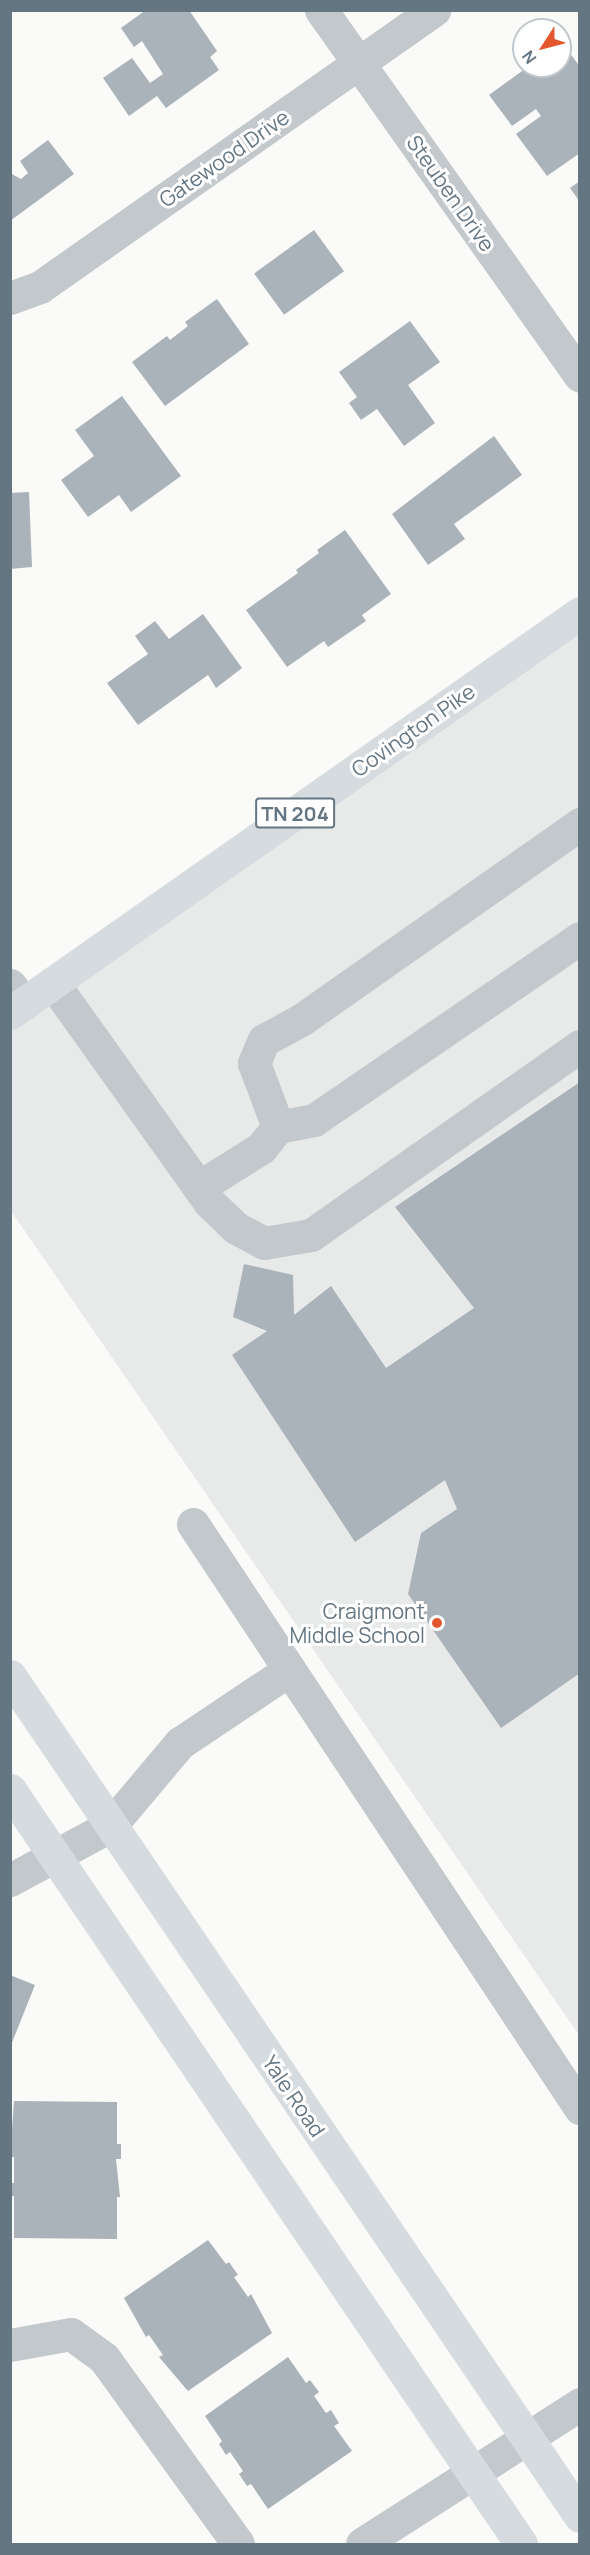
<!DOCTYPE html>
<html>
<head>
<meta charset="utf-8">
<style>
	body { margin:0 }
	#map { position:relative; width:590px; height:2555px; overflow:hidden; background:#fafaf8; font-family:Manrope,sans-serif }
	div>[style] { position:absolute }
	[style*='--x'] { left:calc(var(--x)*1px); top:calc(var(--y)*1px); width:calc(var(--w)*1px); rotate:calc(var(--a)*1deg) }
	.built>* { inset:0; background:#e8e9e9 }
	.building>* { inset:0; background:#aab3b9; transform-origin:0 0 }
	.minor>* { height:33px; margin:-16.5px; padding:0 16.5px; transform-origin:16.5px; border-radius:16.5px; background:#c3c8cc }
	.major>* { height:33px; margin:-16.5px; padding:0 16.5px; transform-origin:16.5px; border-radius:16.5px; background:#d6dbdf }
	.dots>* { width:16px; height:16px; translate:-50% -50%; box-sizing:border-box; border:3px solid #fff; border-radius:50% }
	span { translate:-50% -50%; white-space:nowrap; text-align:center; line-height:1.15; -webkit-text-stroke:6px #fff; paint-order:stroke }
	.shield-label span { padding:2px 4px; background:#fff; border:2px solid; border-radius:4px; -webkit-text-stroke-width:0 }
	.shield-label { font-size:20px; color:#657683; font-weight:700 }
	.street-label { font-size:21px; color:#657683 }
	.poi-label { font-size:21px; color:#657683 }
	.right { translate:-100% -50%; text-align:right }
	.frame { position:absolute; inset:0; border:12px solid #657683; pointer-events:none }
	.north { position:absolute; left:512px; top:18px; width:60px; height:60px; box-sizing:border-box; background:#fff; border:2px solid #c1c8cd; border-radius:50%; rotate:234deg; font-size:16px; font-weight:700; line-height:24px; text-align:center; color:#657683 }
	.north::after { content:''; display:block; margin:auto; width:21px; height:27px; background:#e4572e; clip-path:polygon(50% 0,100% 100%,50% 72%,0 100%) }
</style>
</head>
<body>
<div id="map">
	<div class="built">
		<i style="clip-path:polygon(579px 613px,579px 2035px,11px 1211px,10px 1013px)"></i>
	</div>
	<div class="building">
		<i style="clip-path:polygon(146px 10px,189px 10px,217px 51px,210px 57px,219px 70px,166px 108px,157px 96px,129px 116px,103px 78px,132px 58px,150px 83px,163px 74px,142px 41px,134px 47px,121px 28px)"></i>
		<i style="clip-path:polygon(562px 42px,580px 67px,580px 153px,547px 176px,516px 134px,541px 116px,536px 109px,512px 126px,489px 95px,529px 66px,560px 66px)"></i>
		<i style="clip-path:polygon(48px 140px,74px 174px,10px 221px,10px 173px,21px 179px,28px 173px,20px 161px)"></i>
		<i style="clip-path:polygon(580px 181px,580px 202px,570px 188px)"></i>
		<i style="left:314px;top:230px;width:51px;height:74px;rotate:54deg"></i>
		<i style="clip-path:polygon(217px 299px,249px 344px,165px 406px,132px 362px,167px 336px,170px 340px,188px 326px,185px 322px)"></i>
		<i style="clip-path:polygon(410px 321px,440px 362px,408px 385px,435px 423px,404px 446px,377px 409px,361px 420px,349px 403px,357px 397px,339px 372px)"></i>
		<i style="clip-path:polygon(122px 396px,181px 476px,131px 512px,119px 495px,88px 517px,61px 480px,94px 456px,75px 430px)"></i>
		<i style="clip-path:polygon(494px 436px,522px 475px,454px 524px,465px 539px,428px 565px,392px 514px)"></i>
		<i style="clip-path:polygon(29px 492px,32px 567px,10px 569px,10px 493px)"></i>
		<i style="clip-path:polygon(345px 530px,391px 594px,362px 615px,366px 621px,328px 647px,324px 641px,287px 667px,246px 610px,298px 573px,296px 570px,319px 553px,317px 550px)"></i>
		<i style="clip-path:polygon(203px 614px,242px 668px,216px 688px,208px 675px,138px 725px,107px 683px,148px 654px,135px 636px,155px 621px,169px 639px)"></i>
		<i style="clip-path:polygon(580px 1082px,580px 1673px,501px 1728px,408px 1594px,421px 1533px,457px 1509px,445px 1480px,355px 1542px,232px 1355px,267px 1331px,233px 1317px,244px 1264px,293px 1275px,294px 1315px,331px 1286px,386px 1368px,474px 1308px,395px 1207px)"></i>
		<i style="clip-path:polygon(10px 1975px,35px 1985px,11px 2045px,10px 2045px)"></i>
		<i style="clip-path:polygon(14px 2101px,117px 2102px,117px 2144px,121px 2144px,121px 2159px,116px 2159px,120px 2197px,117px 2197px,117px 2239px,14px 2238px,14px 2196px,10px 2196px,10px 2183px,14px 2183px,14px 2157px,10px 2157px)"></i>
		<i style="clip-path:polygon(208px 2240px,226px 2264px,229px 2262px,238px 2275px,234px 2277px,248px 2297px,251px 2294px,272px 2333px,188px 2391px,159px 2357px,163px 2355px,149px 2335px,146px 2337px,124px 2298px)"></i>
		<i style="clip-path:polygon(288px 2357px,306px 2383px,310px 2380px,319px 2392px,314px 2396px,326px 2413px,331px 2410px,339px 2423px,334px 2426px,352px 2451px,268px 2509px,251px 2484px,247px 2486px,239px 2474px,243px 2471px,230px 2452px,226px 2455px,219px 2444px,222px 2441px,205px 2416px)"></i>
	</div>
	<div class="minor">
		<i style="--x:321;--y:10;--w:448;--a:54.7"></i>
		<i style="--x:10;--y:298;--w:32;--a:-20"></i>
		<i style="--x:40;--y:287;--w:482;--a:-35.1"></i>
		<i style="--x:53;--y:983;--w:269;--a:54.5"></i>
		<i style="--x:209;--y:1202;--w:37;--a:44"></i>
		<i style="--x:236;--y:1228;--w:32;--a:28"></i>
		<i style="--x:264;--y:1243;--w:48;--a:-9.7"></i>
		<i style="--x:311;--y:1235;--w:329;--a:-35.1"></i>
		<i style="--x:10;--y:985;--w:23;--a:52"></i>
		<i style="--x:278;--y:1127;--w:37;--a:-11"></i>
		<i style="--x:314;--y:1120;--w:322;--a:-34.4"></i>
		<i style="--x:199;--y:1187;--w:73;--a:-32.2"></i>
		<i style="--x:261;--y:1148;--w:27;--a:-51"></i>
		<i style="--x:278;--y:1127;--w:68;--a:-110.6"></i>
		<i style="--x:254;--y:1063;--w:25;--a:-67"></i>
		<i style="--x:264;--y:1040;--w:42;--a:-28.4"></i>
		<i style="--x:301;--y:1020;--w:341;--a:-35.1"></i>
		<i style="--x:193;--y:1524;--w:701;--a:56.47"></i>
		<i style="--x:10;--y:1880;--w:114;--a:-28.4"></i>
		<i style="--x:110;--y:1826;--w:109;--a:-49.9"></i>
		<i style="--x:180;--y:1743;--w:131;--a:-33.8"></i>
		<i style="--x:10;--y:2345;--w:62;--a:-10.2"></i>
		<i style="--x:71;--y:2334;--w:41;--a:36"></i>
		<i style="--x:104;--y:2358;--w:229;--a:54.2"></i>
		<i style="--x:362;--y:2544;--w:259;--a:-32.7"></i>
	</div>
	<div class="major">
		<i style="--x:10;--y:1013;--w:696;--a:-35.06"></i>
		<i style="--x:10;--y:1676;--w:1015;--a:55.84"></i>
		<i style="--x:10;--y:1790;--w:911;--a:55.87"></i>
	</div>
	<div class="dots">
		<i style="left:437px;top:1623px;background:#e4572e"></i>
	</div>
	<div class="shield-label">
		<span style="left:295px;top:813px">TN 204</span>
	</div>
	<div class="street-label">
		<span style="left:224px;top:158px;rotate:-35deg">Gatewood Drive</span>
		<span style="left:451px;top:193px;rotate:55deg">Steuben Drive</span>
		<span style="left:413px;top:730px;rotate:-35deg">Covington Pike</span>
		<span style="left:294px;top:2096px;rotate:56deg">Yale Road</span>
	</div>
	<div class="poi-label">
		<span class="right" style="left:425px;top:1623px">Craigmont<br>Middle School</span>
	</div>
	<div class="frame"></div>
	<div class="north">N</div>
</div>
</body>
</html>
